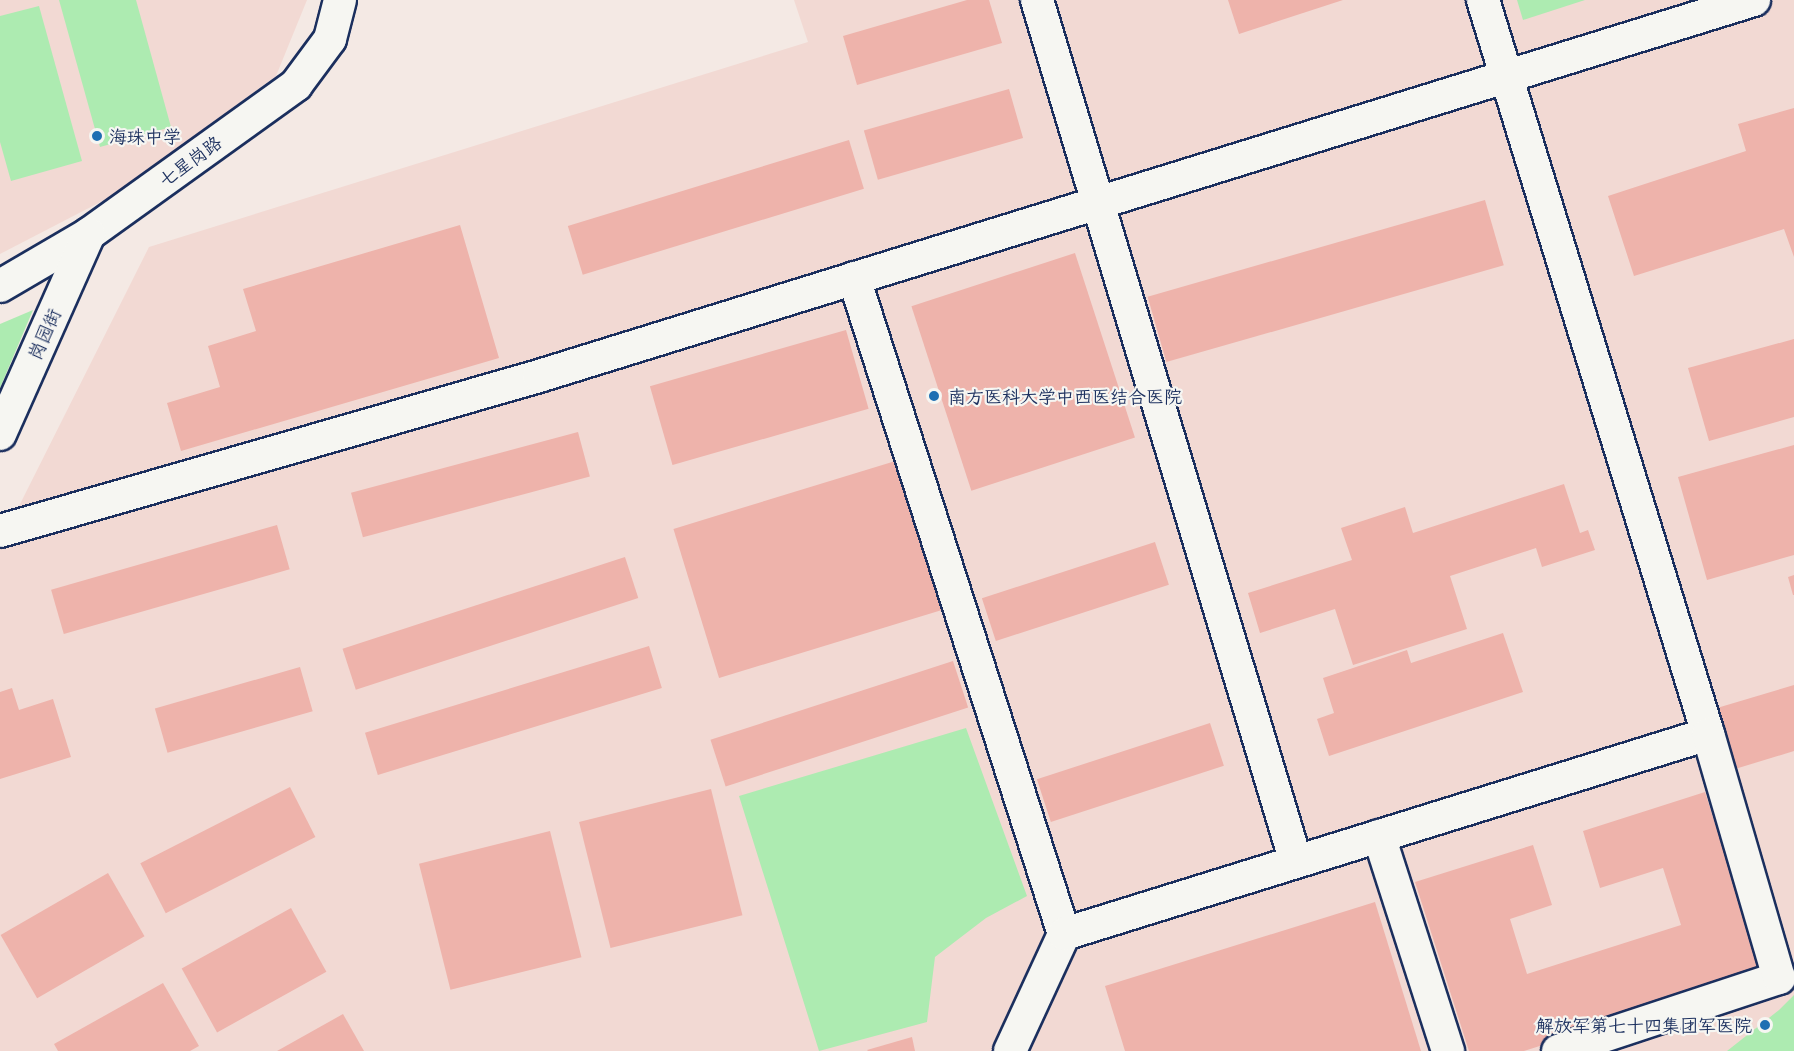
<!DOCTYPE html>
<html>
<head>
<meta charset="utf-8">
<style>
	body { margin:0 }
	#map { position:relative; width:1794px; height:1051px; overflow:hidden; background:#f4e9e4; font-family:Mali,"LXGW WenKai TC",sans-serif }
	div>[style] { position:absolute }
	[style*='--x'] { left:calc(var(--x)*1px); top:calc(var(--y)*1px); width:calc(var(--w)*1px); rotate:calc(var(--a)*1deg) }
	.built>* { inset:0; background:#f2d9d3 }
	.green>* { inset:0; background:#adebb1 }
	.building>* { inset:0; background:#eeb3ab; transform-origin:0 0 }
	.roads { filter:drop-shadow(2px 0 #1b2f5e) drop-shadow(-2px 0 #1b2f5e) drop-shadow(0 2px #1b2f5e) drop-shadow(0 -2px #1b2f5e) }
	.minor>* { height:32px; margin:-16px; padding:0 16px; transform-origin:16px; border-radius:16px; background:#f6f6f2 }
	.dots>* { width:16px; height:16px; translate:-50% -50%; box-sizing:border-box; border:3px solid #f6f6f2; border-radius:50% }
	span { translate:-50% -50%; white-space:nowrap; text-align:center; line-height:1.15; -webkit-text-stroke:4.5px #f6f6f2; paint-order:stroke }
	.poi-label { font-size:18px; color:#1b2f5e }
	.left { translate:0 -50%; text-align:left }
	.right { translate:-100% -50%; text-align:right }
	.street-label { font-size:18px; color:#1b2f5e }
</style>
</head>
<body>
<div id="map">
	<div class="built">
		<i style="clip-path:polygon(0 0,307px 0,276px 76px,112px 196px,0 254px)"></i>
		<i style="clip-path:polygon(794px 0,1794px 0,1794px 1051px,0 1051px,0 544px,149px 247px,808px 42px)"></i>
	</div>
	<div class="green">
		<i style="clip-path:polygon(59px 0,136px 0,171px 127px,100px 147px)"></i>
		<i style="clip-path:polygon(1517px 0,1585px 0,1523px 20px)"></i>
		<i style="clip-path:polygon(39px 6px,82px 161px,11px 181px,0 142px,0 16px)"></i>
		<i style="clip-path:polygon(33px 310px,0 388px,0 324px)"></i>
		<i style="clip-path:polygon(966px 728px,1027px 896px,986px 918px,935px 957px,927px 1022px,819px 1051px,739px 796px)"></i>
		<i style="clip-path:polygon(1794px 995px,1794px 1051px,1727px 1051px,1779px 1010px)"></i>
	</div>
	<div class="building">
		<i style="clip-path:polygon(967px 0,989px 0,1002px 43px,857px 85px,843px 36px)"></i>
		<i style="clip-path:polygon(1228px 0,1343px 0,1239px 34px)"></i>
		<i style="left:1009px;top:89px;width:51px;height:151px;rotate:74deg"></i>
		<i style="clip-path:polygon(1794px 108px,1794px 257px,1784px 229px,1634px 276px,1608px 196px,1746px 151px,1738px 124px)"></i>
		<i style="left:849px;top:140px;width:51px;height:294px;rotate:73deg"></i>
		<i style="left:1485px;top:200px;width:68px;height:351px;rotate:74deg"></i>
		<i style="clip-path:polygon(460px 225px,499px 358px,181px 451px,167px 403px,220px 387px,208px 346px,256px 331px,243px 289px)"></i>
		<i style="left:1075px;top:253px;width:194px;height:172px;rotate:72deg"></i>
		<i style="left:846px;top:330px;width:82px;height:204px;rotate:74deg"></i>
		<i style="clip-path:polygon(1794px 339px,1794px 417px,1709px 441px,1688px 368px)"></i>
		<i style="left:578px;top:432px;width:46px;height:235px;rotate:75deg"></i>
		<i style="clip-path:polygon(1794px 445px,1794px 555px,1707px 580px,1678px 477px)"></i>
		<i style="left:902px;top:459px;width:156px;height:239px;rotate:73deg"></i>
		<i style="clip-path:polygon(1564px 484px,1580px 533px,1588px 530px,1595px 550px,1542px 567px,1536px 548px,1450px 576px,1467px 629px,1353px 665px,1335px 609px,1260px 633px,1248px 593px,1352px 560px,1341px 528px,1405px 507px,1413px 533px)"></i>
		<i style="left:277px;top:525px;width:46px;height:235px;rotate:74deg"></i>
		<i style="left:1155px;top:542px;width:45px;height:182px;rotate:72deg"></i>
		<i style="left:625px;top:557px;width:43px;height:297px;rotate:72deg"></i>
		<i style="clip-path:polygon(1794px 575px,1794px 595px,1793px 595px,1788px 577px)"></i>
		<i style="clip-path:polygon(1503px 633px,1523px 692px,1329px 756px,1317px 719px,1334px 713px,1323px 678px,1407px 650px,1411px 663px)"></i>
		<i style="left:649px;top:646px;width:44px;height:297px;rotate:73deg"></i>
		<i style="left:953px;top:661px;width:49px;height:255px;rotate:72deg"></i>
		<i style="left:300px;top:667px;width:46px;height:151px;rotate:74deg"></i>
		<i style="clip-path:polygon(1794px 685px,1794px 751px,1735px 769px,1717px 708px)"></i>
		<i style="clip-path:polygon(12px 688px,19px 710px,53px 699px,71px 757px,0 779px,0 692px)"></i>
		<i style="left:1210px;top:723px;width:45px;height:182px;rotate:72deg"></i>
		<i style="left:290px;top:787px;width:56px;height:168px;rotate:63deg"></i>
		<i style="left:711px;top:789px;width:130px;height:136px;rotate:76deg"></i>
		<i style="clip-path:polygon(1705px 792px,1763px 975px,1524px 1051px,1469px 1051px,1415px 882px,1533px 845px,1552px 905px,1510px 919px,1527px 974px,1681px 925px,1663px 868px,1600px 888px,1583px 831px)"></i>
		<i style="left:550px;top:831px;width:130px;height:135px;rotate:76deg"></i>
		<i style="left:108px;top:873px;width:73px;height:124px;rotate:60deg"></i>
		<i style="clip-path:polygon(1375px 902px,1421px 1051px,1125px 1051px,1105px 986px)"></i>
		<i style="left:291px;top:908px;width:73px;height:125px;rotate:61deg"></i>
		<i style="clip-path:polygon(163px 983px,199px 1046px,190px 1051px,58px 1051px,54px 1044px)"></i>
		<i style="clip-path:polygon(343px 1014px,364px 1051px,277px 1051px)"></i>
		<i style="clip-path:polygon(912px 1037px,915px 1051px,868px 1051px,867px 1050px)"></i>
	</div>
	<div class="roads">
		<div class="minor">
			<i style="--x:1037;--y:0;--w:900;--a:73.28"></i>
			<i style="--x:854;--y:278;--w:689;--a:72.25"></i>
			<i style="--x:0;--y:286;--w:103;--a:-30.3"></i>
			<i style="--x:89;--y:234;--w:255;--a:-35.7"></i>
			<i style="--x:296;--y:85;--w:57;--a:-53.5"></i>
			<i style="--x:330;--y:39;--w:40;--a:-75.6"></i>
			<i style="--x:0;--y:434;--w:219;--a:-66"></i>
			<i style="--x:0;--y:531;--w:561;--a:-16.04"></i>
			<i style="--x:539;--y:376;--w:1272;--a:-17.2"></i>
			<i style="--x:1379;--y:836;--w:226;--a:72.2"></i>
			<i style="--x:1010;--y:1051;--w:129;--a:-65.2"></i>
			<i style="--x:1064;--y:934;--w:674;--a:-17.25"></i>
			<i style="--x:1708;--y:734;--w:768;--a:-107.04"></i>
			<i style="--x:1558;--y:1051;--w:233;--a:-18.3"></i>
			<i style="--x:1779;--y:978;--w:254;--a:-106.2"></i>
		</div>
	</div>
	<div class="dots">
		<i style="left:97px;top:136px;background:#1f6fb2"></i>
		<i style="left:934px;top:396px;background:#1f6fb2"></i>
		<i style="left:1765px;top:1025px;background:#1f6fb2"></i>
	</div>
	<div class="poi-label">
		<span class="left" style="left:109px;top:136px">海珠中学</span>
		<span class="left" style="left:948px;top:396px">南方医科大学中西医结合医院</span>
		<span class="right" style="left:1752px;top:1025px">解放军第七十四集团军医院</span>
	</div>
	<div class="street-label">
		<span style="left:190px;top:161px;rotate:-36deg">七星岗路</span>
		<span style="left:44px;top:334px;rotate:-66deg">岗园街</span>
	</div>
</div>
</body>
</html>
